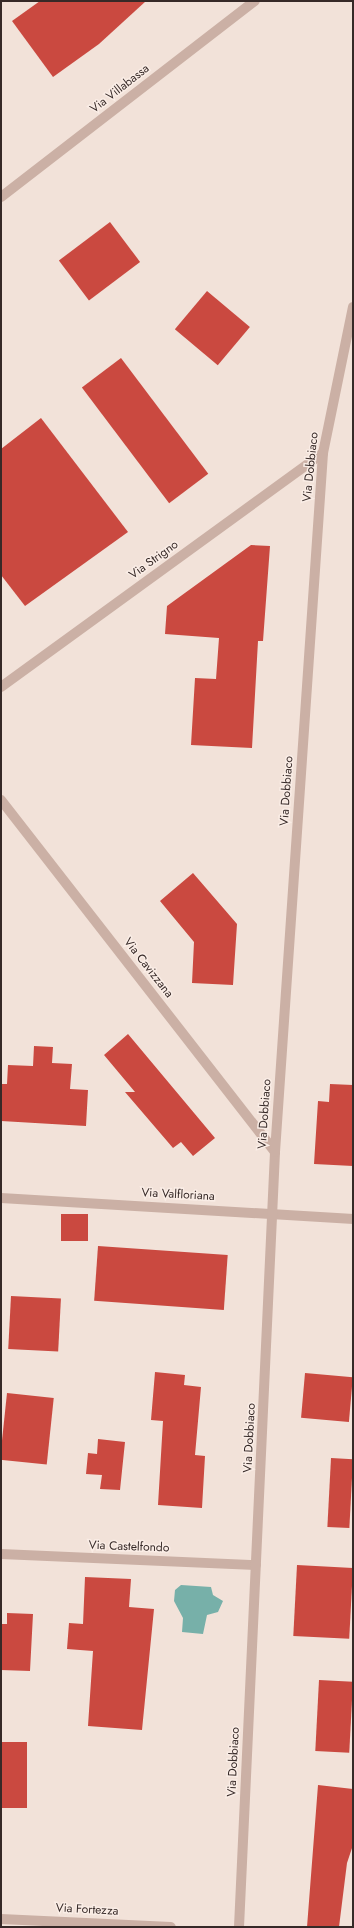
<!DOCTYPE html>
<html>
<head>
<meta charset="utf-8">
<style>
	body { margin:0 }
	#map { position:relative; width:354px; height:1928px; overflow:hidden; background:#f2e2d9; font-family:Jost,sans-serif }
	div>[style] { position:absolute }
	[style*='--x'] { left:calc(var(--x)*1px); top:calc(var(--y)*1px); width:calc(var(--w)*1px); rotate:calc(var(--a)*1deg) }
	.water>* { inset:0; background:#77b0a9 }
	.building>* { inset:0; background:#ca4940; transform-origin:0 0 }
	.street>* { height:10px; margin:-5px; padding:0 5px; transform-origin:5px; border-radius:5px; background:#cbb0a5 }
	span { translate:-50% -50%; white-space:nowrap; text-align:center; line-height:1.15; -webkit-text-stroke:3px #faede6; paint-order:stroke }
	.street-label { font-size:12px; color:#362927 }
	.frame { position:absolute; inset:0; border:2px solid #362927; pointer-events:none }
</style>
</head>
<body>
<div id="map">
	<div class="water">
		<i style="clip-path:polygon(181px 1585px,211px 1587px,213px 1595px,223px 1601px,218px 1612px,207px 1615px,203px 1634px,182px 1632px,183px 1618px,174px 1601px,175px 1590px)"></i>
	</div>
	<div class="building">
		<i style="clip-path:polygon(40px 1px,146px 1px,99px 44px,53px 77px,12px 21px)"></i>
		<i style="left:110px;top:222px;width:50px;height:64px;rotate:53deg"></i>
		<i style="left:207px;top:291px;width:56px;height:50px;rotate:40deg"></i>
		<i style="left:121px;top:358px;width:145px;height:49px;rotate:53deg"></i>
		<i style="clip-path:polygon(41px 418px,128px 532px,25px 606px,1px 575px,1px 449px)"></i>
		<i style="clip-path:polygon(251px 545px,270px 546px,263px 641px,258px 641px,252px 748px,191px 745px,195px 678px,216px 679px,219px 638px,165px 634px,167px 606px)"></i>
		<i style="clip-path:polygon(193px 873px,237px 924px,233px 985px,192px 983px,194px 942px,160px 901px)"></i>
		<i style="clip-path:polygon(128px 1034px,215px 1138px,193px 1156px,181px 1142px,173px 1148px,125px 1092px,135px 1092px,104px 1055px)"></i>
		<i style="clip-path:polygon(34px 1046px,53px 1047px,52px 1063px,72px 1064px,70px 1089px,88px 1090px,86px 1126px,1px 1121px,1px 1084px,7px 1084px,8px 1065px,33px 1066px)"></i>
		<i style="clip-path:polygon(330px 1084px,353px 1085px,353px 1166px,314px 1164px,318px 1101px,329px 1102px)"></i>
		<i style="left:61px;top:1214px;width:27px;height:27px"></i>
		<i style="left:98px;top:1246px;width:130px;height:55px;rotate:4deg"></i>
		<i style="left:11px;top:1296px;width:50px;height:53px;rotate:3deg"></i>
		<i style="clip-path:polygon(155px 1372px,185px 1375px,184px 1385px,201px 1387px,195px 1455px,205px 1456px,202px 1508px,158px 1505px,163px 1421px,151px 1420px)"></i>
		<i style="left:305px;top:1373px;width:48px;height:45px;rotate:5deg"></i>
		<i style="left:7px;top:1393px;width:47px;height:67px;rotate:6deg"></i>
		<i style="clip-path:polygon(98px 1439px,125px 1442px,120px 1490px,100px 1489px,102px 1475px,86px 1474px,88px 1453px,97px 1454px)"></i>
		<i style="left:331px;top:1458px;width:22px;height:69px;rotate:3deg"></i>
		<i style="left:297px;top:1565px;width:56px;height:71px;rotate:3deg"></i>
		<i style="clip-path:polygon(85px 1577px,131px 1579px,129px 1607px,154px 1609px,142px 1730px,88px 1726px,93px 1651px,67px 1649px,69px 1623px,83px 1624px)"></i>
		<i style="clip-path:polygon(7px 1613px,33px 1614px,30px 1671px,1px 1670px,1px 1624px,7px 1624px)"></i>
		<i style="left:319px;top:1680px;width:34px;height:71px;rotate:3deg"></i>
		<i style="left:1px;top:1742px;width:26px;height:66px"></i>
		<i style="clip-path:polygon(318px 1785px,353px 1789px,353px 1845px,347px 1863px,339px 1927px,307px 1927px)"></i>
	</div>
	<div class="street">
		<i style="--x:1;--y:197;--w:321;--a:-37.7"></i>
		<i style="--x:1;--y:687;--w:398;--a:-36"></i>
		<i style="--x:1;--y:800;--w:446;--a:52.1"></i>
		<i style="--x:1;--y:1198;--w:353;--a:3.4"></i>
		<i style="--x:1;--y:1554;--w:255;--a:2.5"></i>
		<i style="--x:1;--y:1919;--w:170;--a:2.7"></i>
		<i style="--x:239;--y:1927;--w:776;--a:-87.34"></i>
		<i style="--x:275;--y:1152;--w:701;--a:-86.07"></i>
		<i style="--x:323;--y:453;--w:149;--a:-78.4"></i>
	</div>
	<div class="street-label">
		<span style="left:120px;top:89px;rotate:-38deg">Via Villabassa</span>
		<span style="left:311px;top:467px;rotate:-84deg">Via Dobbiaco</span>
		<span style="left:154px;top:560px;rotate:-36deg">Via Strigno</span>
		<span style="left:287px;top:791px;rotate:-86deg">Via Dobbiaco</span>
		<span style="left:148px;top:968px;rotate:52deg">Via Cavizzana</span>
		<span style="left:265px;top:1114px;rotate:-86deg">Via Dobbiaco</span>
		<span style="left:178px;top:1195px;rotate:3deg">Via Valfloriana</span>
		<span style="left:250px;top:1438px;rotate:-87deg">Via Dobbiaco</span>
		<span style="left:129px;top:1547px;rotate:2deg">Via Castelfondo</span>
		<span style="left:234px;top:1762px;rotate:-87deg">Via Dobbiaco</span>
		<span style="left:87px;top:1910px;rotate:3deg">Via Fortezza</span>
	</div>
	<div class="frame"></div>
</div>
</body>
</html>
